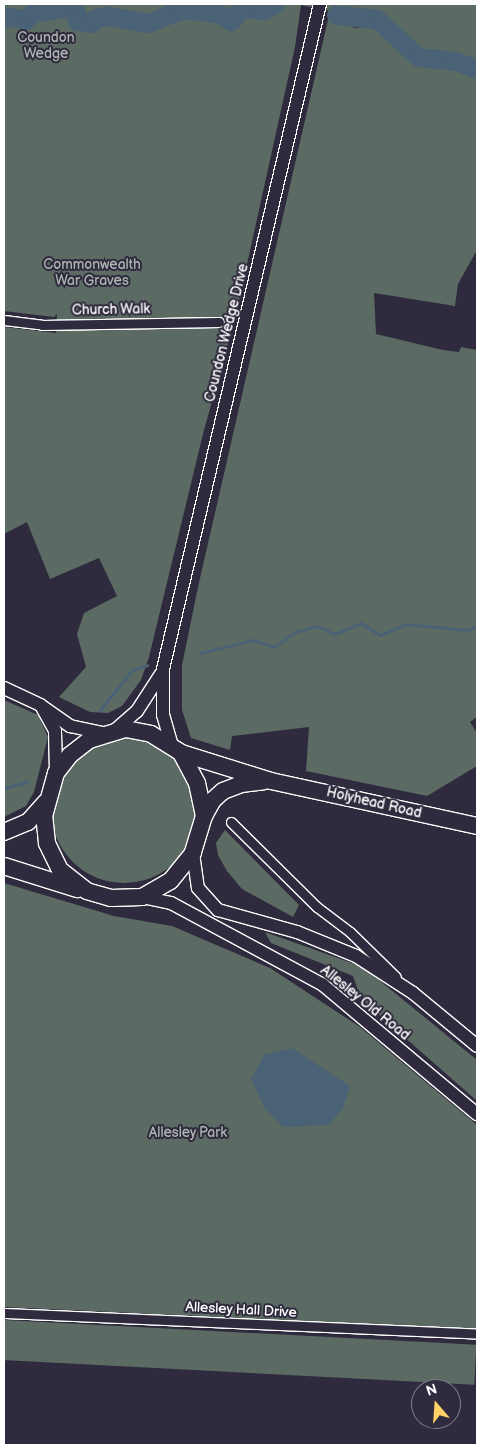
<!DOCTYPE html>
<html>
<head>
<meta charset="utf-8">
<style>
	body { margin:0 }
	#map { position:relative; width:481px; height:1449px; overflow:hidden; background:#2f2a3d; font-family:"Balsamiq Sans",sans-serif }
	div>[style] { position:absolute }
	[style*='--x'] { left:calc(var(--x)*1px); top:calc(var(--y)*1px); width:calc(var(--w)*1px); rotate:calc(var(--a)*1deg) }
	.green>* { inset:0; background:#5b6b63; transform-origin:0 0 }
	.round { border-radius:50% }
	.water>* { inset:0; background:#4a6275 }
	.stream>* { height:3px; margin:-1.5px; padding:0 1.5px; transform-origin:1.5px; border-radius:1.5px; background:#4a6275 }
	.river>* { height:19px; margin:-9.5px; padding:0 9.5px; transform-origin:9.5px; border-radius:9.5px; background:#4a6275 }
	.roads { filter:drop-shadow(1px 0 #fff) drop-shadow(-1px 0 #fff) drop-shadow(0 1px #fff) drop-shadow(0 -1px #fff) }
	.street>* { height:9px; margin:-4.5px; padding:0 4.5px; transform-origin:4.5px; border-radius:4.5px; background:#2f2a3d }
	.secondary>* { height:12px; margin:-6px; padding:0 6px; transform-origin:6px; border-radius:6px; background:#2f2a3d }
	.highway>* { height:16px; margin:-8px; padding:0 8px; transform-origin:8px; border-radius:8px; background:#2f2a3d }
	span { translate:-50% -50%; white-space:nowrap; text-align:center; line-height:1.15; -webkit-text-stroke:4px #2f2a3d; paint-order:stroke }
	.park-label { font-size:14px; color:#adb5b1 }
	.street-label { font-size:14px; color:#fff }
	.frame { position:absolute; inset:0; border:5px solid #fff; pointer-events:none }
	.north { position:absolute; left:411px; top:1379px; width:50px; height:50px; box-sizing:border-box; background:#2f2a3d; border:1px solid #827f8b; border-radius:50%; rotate:342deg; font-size:14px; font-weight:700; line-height:20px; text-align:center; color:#fff }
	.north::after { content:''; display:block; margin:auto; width:18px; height:22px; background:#ffd166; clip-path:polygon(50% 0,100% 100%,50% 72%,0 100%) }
</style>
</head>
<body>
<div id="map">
	<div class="green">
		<i style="clip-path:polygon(4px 4px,477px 4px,477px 63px,458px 55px,422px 53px,410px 39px,380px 17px,363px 14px,353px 28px,378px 26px,413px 60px,477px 74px,477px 250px,458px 284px,455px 306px,374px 293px,376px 334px,443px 350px,459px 352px,461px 347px,477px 350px,477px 717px,470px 722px,477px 733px,477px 766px,427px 796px,306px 771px,309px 727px,232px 736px,230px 750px,191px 738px,182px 710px,182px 665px,198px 587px,330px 11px,301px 5px,295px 47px,236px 314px,203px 434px,149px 657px,141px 680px,122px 706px,108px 713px,90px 712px,59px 697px,86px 667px,77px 634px,84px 613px,117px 596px,99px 558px,50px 579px,27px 522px,4px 534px,4px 327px,56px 333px,57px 314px,54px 317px,4px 311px)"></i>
		<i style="clip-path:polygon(4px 700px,38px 715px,48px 737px,34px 792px,26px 806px,4px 817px)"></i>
		<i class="round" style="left:51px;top:737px;width:146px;height:146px"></i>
		<i style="clip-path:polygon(225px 830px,299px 905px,293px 917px,242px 889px,227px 871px,218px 855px,216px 843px)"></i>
		<i style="clip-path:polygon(4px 883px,114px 916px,172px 926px,270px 968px,360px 1027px,477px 1125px,477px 1329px,4px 1307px)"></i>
		<i style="clip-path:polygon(265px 932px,363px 967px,477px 1060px,477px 1101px,361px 999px,353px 976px,271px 943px)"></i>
		<i style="left:4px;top:1320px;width:473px;height:40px;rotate:3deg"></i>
	</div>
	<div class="water">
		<i style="clip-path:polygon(292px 1048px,350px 1086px,343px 1108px,329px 1125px,283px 1127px,265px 1109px,251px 1079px,264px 1055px)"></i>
	</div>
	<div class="stream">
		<i style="--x:200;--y:653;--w:55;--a:-13.8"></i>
		<i style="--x:253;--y:640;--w:22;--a:18"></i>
		<i style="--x:274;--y:647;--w:26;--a:-36"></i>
		<i style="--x:295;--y:632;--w:23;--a:-15"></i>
		<i style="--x:317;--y:626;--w:20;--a:24"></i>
		<i style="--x:335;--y:634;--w:28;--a:-23"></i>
		<i style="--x:361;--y:623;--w:22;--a:32"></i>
		<i style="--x:380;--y:635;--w:28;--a:-23"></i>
		<i style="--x:406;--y:624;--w:61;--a:5.6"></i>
		<i style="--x:467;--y:630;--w:10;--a:-17"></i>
		<i style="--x:100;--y:710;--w:51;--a:-51.3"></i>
		<i style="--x:132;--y:670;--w:16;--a:-18"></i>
		<i style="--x:4;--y:788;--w:24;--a:-15"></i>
	</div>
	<div class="river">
		<i style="--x:336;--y:15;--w:41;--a:5.6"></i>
		<i style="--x:377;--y:19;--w:56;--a:42.8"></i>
		<i style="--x:418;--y:57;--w:38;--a:6"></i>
		<i style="--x:456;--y:61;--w:22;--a:21"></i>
		<i style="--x:4;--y:16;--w:22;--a:10"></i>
		<i style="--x:26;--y:20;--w:9;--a:-49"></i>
		<i style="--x:32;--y:13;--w:37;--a:-9"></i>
		<i style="--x:69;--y:7;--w:7;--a:27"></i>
		<i style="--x:75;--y:10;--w:11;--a:80"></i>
		<i style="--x:77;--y:21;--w:14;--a:8"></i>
		<i style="--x:91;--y:23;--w:7;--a:-45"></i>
		<i style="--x:96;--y:18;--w:12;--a:-9"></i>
		<i style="--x:108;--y:16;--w:41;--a:9.9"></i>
		<i style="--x:148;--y:23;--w:38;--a:-22"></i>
		<i style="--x:183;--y:9;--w:35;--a:7"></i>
		<i style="--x:218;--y:13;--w:15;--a:32"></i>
		<i style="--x:231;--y:21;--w:17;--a:-50"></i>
		<i style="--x:242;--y:8;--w:22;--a:5"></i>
		<i style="--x:264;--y:10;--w:13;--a:-29"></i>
	</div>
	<div class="roads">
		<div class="street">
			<i style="--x:4;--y:320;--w:38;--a:7"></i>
			<i style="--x:42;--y:325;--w:177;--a:-1"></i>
			<i style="--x:231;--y:822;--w:121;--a:44.7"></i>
			<i style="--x:317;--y:907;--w:41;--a:37.1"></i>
			<i style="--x:350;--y:932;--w:64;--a:44.4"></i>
			<i style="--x:4;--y:1313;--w:473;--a:2.5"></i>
		</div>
		<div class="secondary">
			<i style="--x:4;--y:688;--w:40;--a:25"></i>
			<i style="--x:40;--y:705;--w:37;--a:35"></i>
			<i style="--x:70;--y:726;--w:35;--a:12"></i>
			<i style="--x:43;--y:709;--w:25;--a:61"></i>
			<i style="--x:55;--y:731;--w:42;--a:88.6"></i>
			<i style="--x:114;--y:731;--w:30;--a:-41"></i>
			<i style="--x:137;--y:711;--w:44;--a:-57"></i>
			<i style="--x:172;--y:746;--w:32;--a:-106"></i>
			<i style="--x:163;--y:715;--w:46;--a:-90"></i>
			<i style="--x:163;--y:669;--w:683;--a:-76.72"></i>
			<i style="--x:193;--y:853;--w:35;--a:82"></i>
			<i style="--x:198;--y:888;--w:30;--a:48"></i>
			<i style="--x:218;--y:910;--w:82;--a:15.6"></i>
			<i style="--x:297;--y:932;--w:64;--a:22.1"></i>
			<i style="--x:356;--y:956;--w:68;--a:33"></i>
			<i style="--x:413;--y:993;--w:83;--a:39.6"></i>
			<i style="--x:142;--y:897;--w:30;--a:12"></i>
			<i style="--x:171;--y:903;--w:173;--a:28.3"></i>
			<i style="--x:323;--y:985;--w:201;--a:40"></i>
		</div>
		<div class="highway">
			<i style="--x:126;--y:729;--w:25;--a:11"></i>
			<i style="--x:151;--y:734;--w:36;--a:32"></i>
			<i style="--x:181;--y:753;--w:34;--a:62"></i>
			<i style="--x:197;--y:783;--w:34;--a:78"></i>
			<i style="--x:204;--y:816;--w:39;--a:107"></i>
			<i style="--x:193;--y:853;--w:36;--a:129"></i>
			<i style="--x:170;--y:881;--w:32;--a:150"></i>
			<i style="--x:142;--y:897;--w:31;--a:178"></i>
			<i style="--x:111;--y:898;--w:25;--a:-164"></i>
			<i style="--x:87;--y:891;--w:34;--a:-142"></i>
			<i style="--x:60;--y:870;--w:30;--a:-116"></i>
			<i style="--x:47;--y:843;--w:27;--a:-96"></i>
			<i style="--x:44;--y:816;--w:45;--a:-74.4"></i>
			<i style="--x:56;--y:773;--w:23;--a:-52"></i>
			<i style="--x:70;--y:755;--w:24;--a:-38"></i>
			<i style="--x:89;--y:740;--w:39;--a:-17"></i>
			<i style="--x:181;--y:753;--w:94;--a:17.3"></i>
			<i style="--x:271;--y:781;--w:211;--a:12.3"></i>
			<i style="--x:204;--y:816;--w:18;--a:-61"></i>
			<i style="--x:213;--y:800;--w:13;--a:-42"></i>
			<i style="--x:223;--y:791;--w:19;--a:-21"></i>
			<i style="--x:241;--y:784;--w:23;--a:-7"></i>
			<i style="--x:4;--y:832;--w:26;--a:-23"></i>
			<i style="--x:28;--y:822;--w:27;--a:-48"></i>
			<i style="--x:4;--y:866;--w:77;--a:17.5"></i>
		</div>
	</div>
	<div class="park-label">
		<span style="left:46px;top:46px">Coundon<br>Wedge</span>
		<span style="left:92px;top:273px">Commonwealth<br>War Graves</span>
		<span style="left:188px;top:1133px">Allesley Park</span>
	</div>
	<div class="street-label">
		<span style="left:111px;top:310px;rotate:-1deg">Church Walk</span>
		<span style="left:227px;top:333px;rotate:-76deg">Coundon Wedge Drive</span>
		<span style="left:374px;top:803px;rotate:13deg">Holyhead Road</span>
		<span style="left:365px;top:1003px;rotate:39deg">Allesley Old Road</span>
		<span style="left:241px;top:1310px;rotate:3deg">Allesley Hall Drive</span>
	</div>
	<div class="frame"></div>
	<div class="north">N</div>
</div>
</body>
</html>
